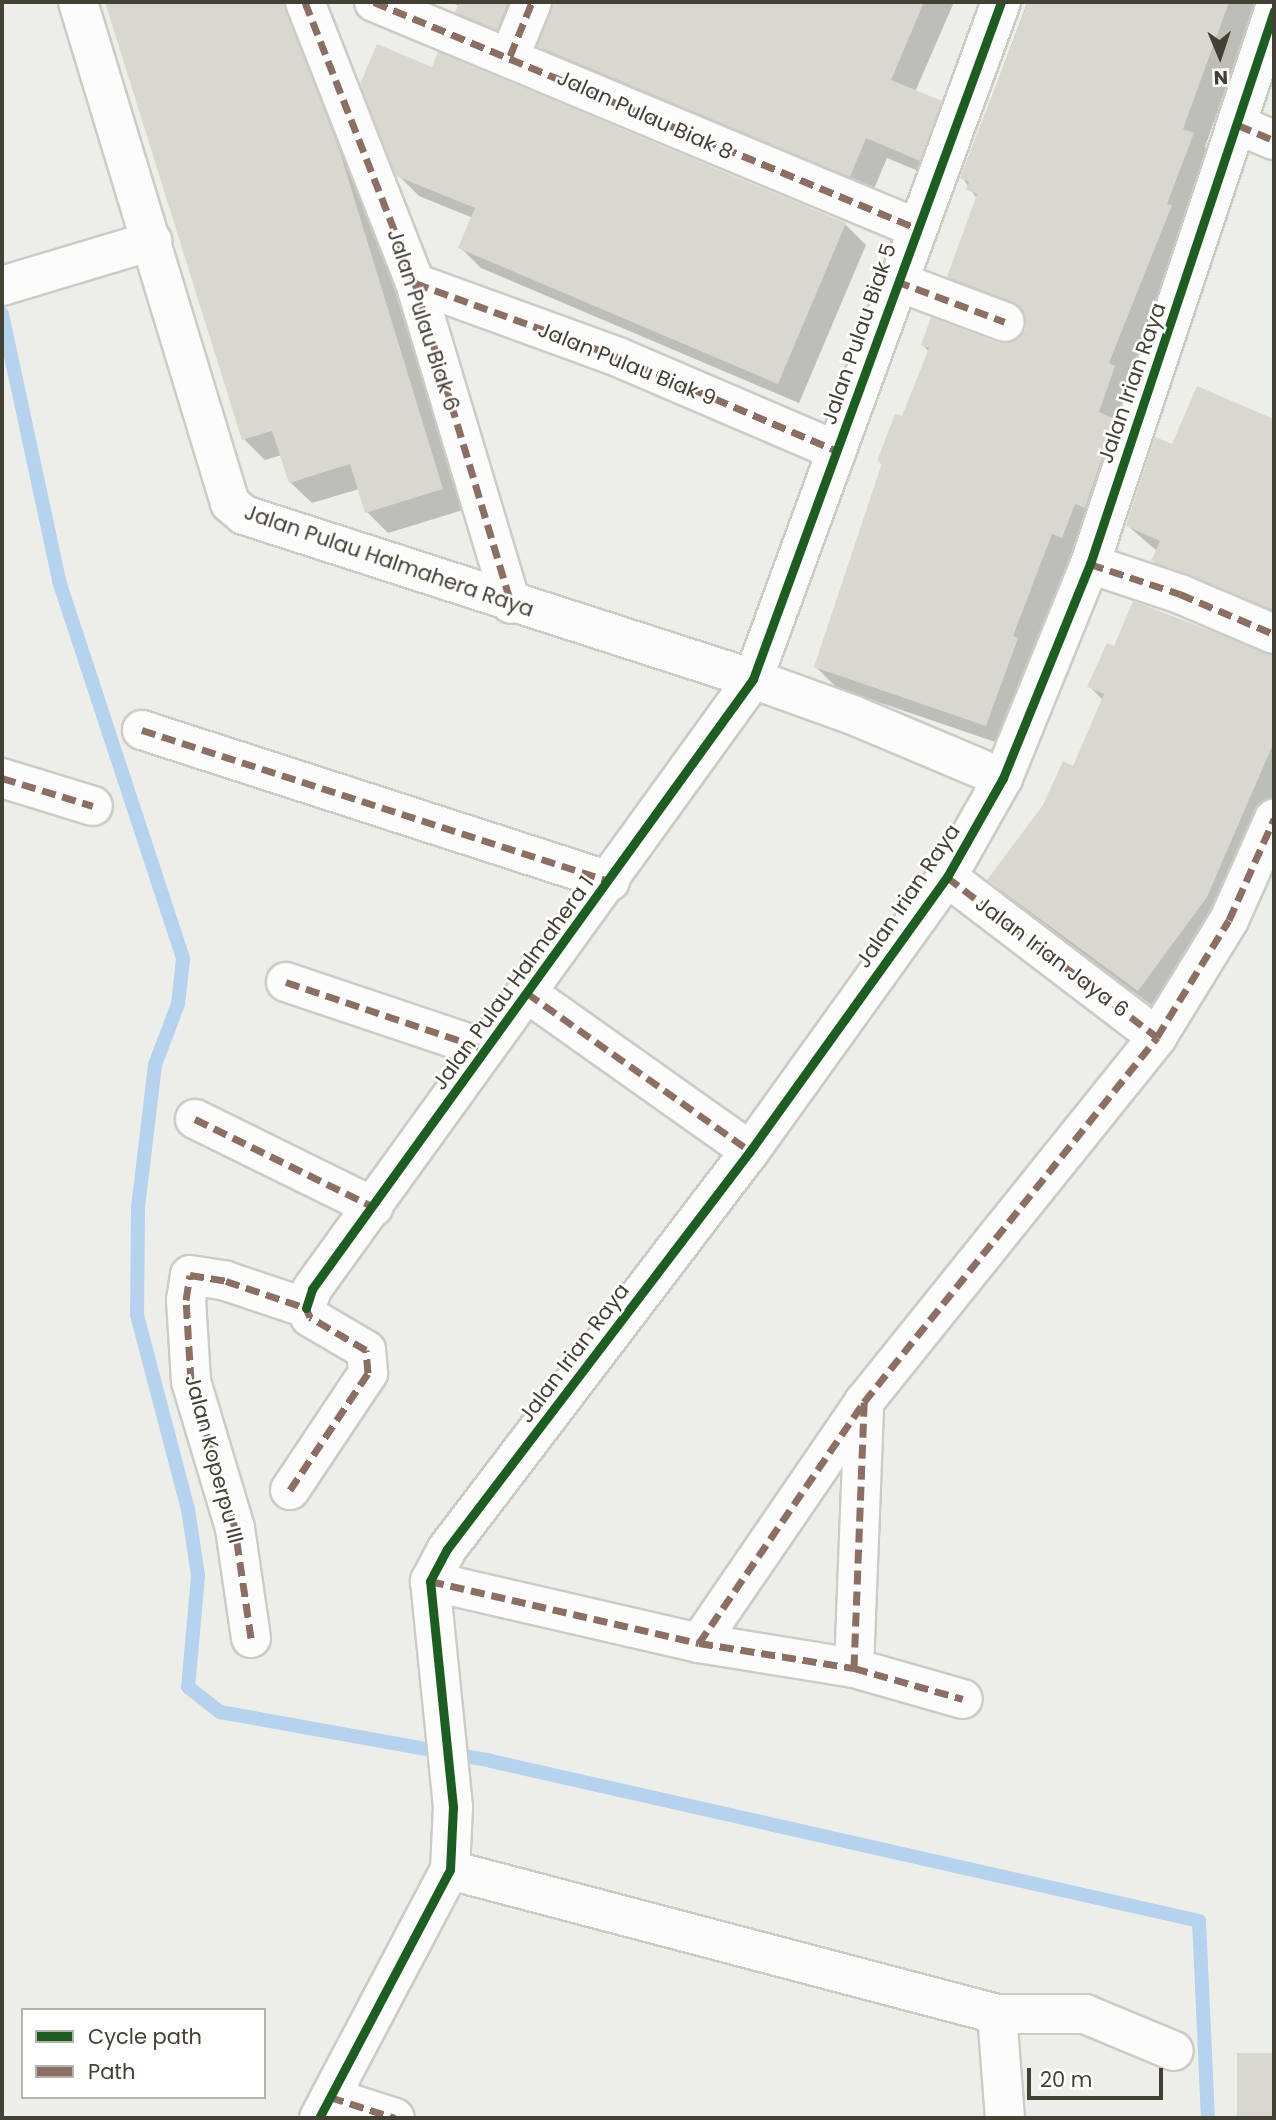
<!DOCTYPE html>
<html>
<head>
<meta charset="utf-8">
<style>
	body { margin:0 }
	#map { position:relative; width:1276px; height:2120px; overflow:hidden; background:#eeeee8; font-family:Poppins,sans-serif }
	div>[style] { position:absolute }
	[style*='--x'] { left:calc(var(--x)*1px); top:calc(var(--y)*1px); width:calc(var(--w)*1px); rotate:calc(var(--a)*1deg) }
	.shadow>* { inset:0; background:#0003 }
	.stream>* { height:14px; margin:-7px; padding:0 7px; transform-origin:7px; border-radius:7px; background:#b5d2ef }
	.building>* { inset:0; background:#d8d7d0; transform-origin:0 0 }
	.roads { filter:drop-shadow(2px 0 #cccbc5) drop-shadow(-2px 0 #cccbc5) drop-shadow(0 2px #cccbc5) drop-shadow(0 -2px #cccbc5) }
	.minor>* { height:38px; margin:-19px; padding:0 19px; transform-origin:19px; border-radius:19px; background:#fcfcfc }
	.quiet>* { height:7px; margin-top:-3.5px; transform-origin:0; background:repeating-linear-gradient(90deg,#8d6e63 0 14px,transparent 0 21px) }
	.cycleway>* { height:9px; margin:-4.5px; padding:0 4.5px; transform-origin:4.5px; border-radius:4.5px; background:#1b5e20 }
	span { translate:-50% -50%; white-space:nowrap; text-align:center; line-height:1.15; -webkit-text-stroke:5px #fff; paint-order:stroke }
	.street-label { font-size:21px; color:#454034 }
	.frame { position:absolute; inset:0; border:4px solid #454034; pointer-events:none }
	.legend { position:absolute; left:21px; top:2008px; width:245px; height:91px; box-sizing:border-box; background:#fff; border:2px solid #b5b3ae; margin:0; padding:9px 12px; list-style:none; font-size:21px; color:#454034 }
	.legend li { display:flex; align-items:center; gap:14px; height:35px }
	.legend b { width:35px; border:2px solid #b5b3ae }
	.north { position:absolute; left:1185px; top:21px; width:70px; height:70px; -webkit-text-stroke:5px #fff; paint-order:stroke; rotate:178deg; font-size:19px; font-weight:700; line-height:28px; text-align:center; color:#454034 }
	.north::after { content:''; display:block; margin:auto; width:24px; height:32px; background:#454034; clip-path:polygon(50% 0,100% 100%,50% 72%,0 100%) }
	.scale { position:absolute; left:1027px; top:2068px; width:136px; height:32px; box-sizing:border-box; border:4px solid #454034; border-top:0; padding-left:9px; font-size:21px; line-height:24px; white-space:nowrap; color:#454034; -webkit-text-stroke:5px #fff; paint-order:stroke }
</style>
</head>
<body>
<div id="map">
	<div class="shadow">
		<i style="clip-path:polygon(107px 2px,305px 2px,463px 510px,388px 533px,367px 512px,359px 489px,312px 503px,290px 482px,282px 455px,265px 460px,244px 439px)"></i>
		<i style="clip-path:polygon(449px 2px,954px 2px,915px 92px,941px 102px,961px 123px,940px 180px,887px 158px,871px 196px,560px 67px,540px 46px,554px 3px,539px 5px,518px 49px,478px 33px,457px 12px,460px 6px)"></i>
		<i style="clip-path:polygon(1023px 2px,1274px 2px,1257px 47px,1242px 41px,1205px 147px,1214px 156px,1192px 228px,1130px 383px,1135px 388px,1033px 656px,1007px 746px,837px 688px,816px 667px,884px 466px,879px 461px,903px 419px,929px 352px,923px 345px,998px 344px,1019px 341px,1027px 329px,1026px 318px,970px 297px,949px 276px,977px 199px,962px 177px,1027px 3px)"></i>
		<i style="clip-path:polygon(433px 69px,845px 224px,866px 245px,799px 403px,481px 268px,460px 247px,473px 218px,419px 196px,398px 175px)"></i>
		<i style="clip-path:polygon(1198px 388px,1274px 422px,1274px 623px,1175px 583px,1153px 561px,1157px 551px,1128px 526px,1173px 446px)"></i>
		<i style="clip-path:polygon(1115px 648px,1274px 657px,1274px 819px,1161px 1012px,1012px 902px,990px 880px,1073px 768px,1103px 700px,1089px 686px)"></i>
	</div>
	<div class="stream">
		<i style="--x:2;--y:314;--w:273;--a:77.9"></i>
		<i style="--x:59;--y:581;--w:398;--a:71.8"></i>
		<i style="--x:183;--y:959;--w:45;--a:96.3"></i>
		<i style="--x:178;--y:1004;--w:65;--a:110.7"></i>
		<i style="--x:155;--y:1065;--w:143;--a:96.8"></i>
		<i style="--x:138;--y:1207;--w:108;--a:90.5"></i>
		<i style="--x:137;--y:1315;--w:201;--a:75.3"></i>
		<i style="--x:188;--y:1509;--w:68;--a:81.5"></i>
		<i style="--x:198;--y:1576;--w:111;--a:95.1"></i>
		<i style="--x:188;--y:1687;--w:41;--a:38"></i>
		<i style="--x:220;--y:1712;--w:275;--a:10.2"></i>
		<i style="--x:491;--y:1761;--w:726;--a:12.73"></i>
		<i style="--x:1199;--y:1921;--w:197;--a:87.4"></i>
	</div>
	<div class="building">
		<i style="clip-path:polygon(105px 2px,284px 2px,340px 152px,443px 489px,365px 513px,350px 464px,289px 483px,272px 431px,242px 440px)"></i>
		<i style="clip-path:polygon(460px 2px,508px 2px,497px 30px,455px 12px)"></i>
		<i style="clip-path:polygon(553px 2px,924px 2px,891px 80px,942px 101px,920px 161px,866px 138px,850px 177px,537px 46px)"></i>
		<i style="clip-path:polygon(1028px 2px,1229px 2px,1183px 129px,1194px 133px,1167px 204px,1172px 205px,1109px 363px,1115px 366px,1099px 412px,1115px 419px,1085px 508px,1075px 504px,1062px 538px,1052px 534px,1013px 636px,1018px 638px,986px 726px,814px 667px,882px 463px,877px 461px,895px 414px,902px 416px,929px 348px,921px 345px,931px 317px,998px 343px,1018px 339px,1026px 329px,1022px 309px,1013px 302px,947px 277px,977px 194px,966px 190px,969px 182px,960px 178px)"></i>
		<i style="clip-path:polygon(377px 44px,432px 67px,438px 52px,846px 223px,778px 384px,458px 248px,475px 208px,396px 176px,360px 84px)"></i>
		<i style="clip-path:polygon(1197px 386px,1274px 419px,1274px 610px,1151px 561px,1160px 541px,1126px 526px,1155px 437px,1172px 444px)"></i>
		<i style="clip-path:polygon(1133px 601px,1274px 655px,1274px 742px,1207px 897px,1138px 991px,987px 880px,1043px 805px,1063px 761px,1073px 766px,1104px 694px,1087px 687px,1107px 643px,1114px 646px)"></i>
		<i style="left:1274px;top:2053px;width:65px;height:37px;rotate:90deg"></i>
	</div>
	<div class="roads">
		<div class="minor">
			<i style="--x:78;--y:2;--w:524;--a:73.12"></i>
			<i style="--x:230;--y:503;--w:18;--a:41"></i>
			<i style="--x:244;--y:515;--w:535;--a:17.86"></i>
			<i style="--x:753;--y:679;--w:106;--a:19.8"></i>
			<i style="--x:853;--y:715;--w:163;--a:22.8"></i>
			<i style="--x:305;--y:2;--w:302;--a:68.6"></i>
			<i style="--x:415;--y:283;--w:335;--a:73.3"></i>
			<i style="--x:374;--y:2;--w:587;--a:22.63"></i>
			<i style="--x:510;--y:56;--w:58;--a:-67.8"></i>
			<i style="--x:1238;--y:125;--w:39;--a:23"></i>
			<i style="--x:896;--y:281;--w:116;--a:20.6"></i>
			<i style="--x:415;--y:283;--w:216;--a:20"></i>
			<i style="--x:618;--y:357;--w:238;--a:23.2"></i>
			<i style="--x:2;--y:286;--w:157;--a:-16.7"></i>
			<i style="--x:1090;--y:564;--w:95;--a:18.4"></i>
			<i style="--x:1180;--y:594;--w:102;--a:23.1"></i>
			<i style="--x:142;--y:730;--w:492;--a:17.9"></i>
			<i style="--x:2;--y:778;--w:95;--a:17.1"></i>
			<i style="--x:947;--y:877;--w:264;--a:37.3"></i>
			<i style="--x:286;--y:982;--w:210;--a:18.6"></i>
			<i style="--x:527;--y:993;--w:273;--a:35.3"></i>
			<i style="--x:195;--y:1119;--w:199;--a:26.2"></i>
			<i style="--x:306;--y:1308;--w:20;--a:-72"></i>
			<i style="--x:312;--y:1289;--w:753;--a:-54.13"></i>
			<i style="--x:753;--y:679;--w:721;--a:-69.88"></i>
			<i style="--x:290;--y:1490;--w:141;--a:-56.3"></i>
			<i style="--x:368;--y:1373;--w:23;--a:-95"></i>
			<i style="--x:366;--y:1350;--w:65;--a:-149.5"></i>
			<i style="--x:310;--y:1317;--w:10;--a:-114"></i>
			<i style="--x:430;--y:1581;--w:276;--a:13"></i>
			<i style="--x:699;--y:1643;--w:157;--a:9.2"></i>
			<i style="--x:854;--y:1668;--w:113;--a:15.9"></i>
			<i style="--x:251;--y:1638;--w:111;--a:-98.3"></i>
			<i style="--x:235;--y:1528;--w:153;--a:-106.7"></i>
			<i style="--x:191;--y:1381;--w:81;--a:-93.5"></i>
			<i style="--x:186;--y:1300;--w:25;--a:-81"></i>
			<i style="--x:190;--y:1275;--w:36;--a:9"></i>
			<i style="--x:226;--y:1281;--w:84;--a:18.6"></i>
			<i style="--x:699;--y:1643;--w:292;--a:-55.6"></i>
			<i style="--x:864;--y:1402;--w:468;--a:-51.2"></i>
			<i style="--x:1157;--y:1037;--w:137;--a:-58.4"></i>
			<i style="--x:1229;--y:920;--w:111;--a:-66"></i>
			<i style="--x:854;--y:1668;--w:266;--a:-87.8"></i>
			<i style="--x:450;--y:1870;--w:566;--a:14.75"></i>
			<i style="--x:997;--y:2014;--w:88;--a:0"></i>
			<i style="--x:1085;--y:2014;--w:96;--a:22.6"></i>
			<i style="--x:997;--y:2014;--w:104;--a:85.6"></i>
			<i style="--x:330;--y:2097;--w:68;--a:17.9"></i>
			<i style="--x:319;--y:2118;--w:280;--a:-62.2"></i>
			<i style="--x:450;--y:1870;--w:63;--a:-87.3"></i>
			<i style="--x:453;--y:1807;--w:227;--a:-95.8"></i>
			<i style="--x:430;--y:1581;--w:36;--a:-62"></i>
			<i style="--x:447;--y:1549;--w:500;--a:-52.72"></i>
			<i style="--x:750;--y:1151;--w:337;--a:-54.3"></i>
			<i style="--x:947;--y:877;--w:114;--a:-60.5"></i>
			<i style="--x:1003;--y:778;--w:231;--a:-67.9"></i>
			<i style="--x:1090;--y:564;--w:583;--a:-71.6"></i>
		</div>
	</div>
	<div class="quiet">
		<i style="--x:305;--y:2;--w:302;--a:68.6"></i>
		<i style="--x:415;--y:283;--w:335;--a:73.3"></i>
		<i style="--x:374;--y:2;--w:587;--a:22.63"></i>
		<i style="--x:510;--y:56;--w:58;--a:-67.8"></i>
		<i style="--x:1238;--y:125;--w:39;--a:23"></i>
		<i style="--x:896;--y:281;--w:116;--a:20.6"></i>
		<i style="--x:415;--y:283;--w:216;--a:20"></i>
		<i style="--x:618;--y:357;--w:238;--a:23.2"></i>
		<i style="--x:1090;--y:564;--w:95;--a:18.4"></i>
		<i style="--x:1180;--y:594;--w:102;--a:23.1"></i>
		<i style="--x:142;--y:730;--w:492;--a:17.9"></i>
		<i style="--x:2;--y:778;--w:95;--a:17.1"></i>
		<i style="--x:947;--y:877;--w:264;--a:37.3"></i>
		<i style="--x:286;--y:982;--w:210;--a:18.6"></i>
		<i style="--x:527;--y:993;--w:273;--a:35.3"></i>
		<i style="--x:195;--y:1119;--w:199;--a:26.2"></i>
		<i style="--x:290;--y:1490;--w:141;--a:-56.3"></i>
		<i style="--x:368;--y:1373;--w:23;--a:-95"></i>
		<i style="--x:366;--y:1350;--w:65;--a:-149.5"></i>
		<i style="--x:310;--y:1317;--w:10;--a:-114"></i>
		<i style="--x:430;--y:1581;--w:276;--a:13"></i>
		<i style="--x:699;--y:1643;--w:157;--a:9.2"></i>
		<i style="--x:854;--y:1668;--w:113;--a:15.9"></i>
		<i style="--x:251;--y:1638;--w:111;--a:-98.3"></i>
		<i style="--x:235;--y:1528;--w:153;--a:-106.7"></i>
		<i style="--x:191;--y:1381;--w:81;--a:-93.5"></i>
		<i style="--x:186;--y:1300;--w:25;--a:-81"></i>
		<i style="--x:190;--y:1275;--w:36;--a:9"></i>
		<i style="--x:226;--y:1281;--w:84;--a:18.6"></i>
		<i style="--x:699;--y:1643;--w:292;--a:-55.6"></i>
		<i style="--x:864;--y:1402;--w:468;--a:-51.2"></i>
		<i style="--x:1157;--y:1037;--w:137;--a:-58.4"></i>
		<i style="--x:1229;--y:920;--w:111;--a:-66"></i>
		<i style="--x:854;--y:1668;--w:266;--a:-87.8"></i>
		<i style="--x:330;--y:2097;--w:68;--a:17.9"></i>
	</div>
	<div class="cycleway">
		<i style="--x:306;--y:1308;--w:20;--a:-72"></i>
		<i style="--x:312;--y:1289;--w:753;--a:-54.13"></i>
		<i style="--x:753;--y:679;--w:721;--a:-69.88"></i>
		<i style="--x:319;--y:2118;--w:280;--a:-62.2"></i>
		<i style="--x:450;--y:1870;--w:63;--a:-87.3"></i>
		<i style="--x:453;--y:1807;--w:227;--a:-95.8"></i>
		<i style="--x:430;--y:1581;--w:36;--a:-62"></i>
		<i style="--x:447;--y:1549;--w:500;--a:-52.72"></i>
		<i style="--x:750;--y:1151;--w:337;--a:-54.3"></i>
		<i style="--x:947;--y:877;--w:114;--a:-60.5"></i>
		<i style="--x:1003;--y:778;--w:231;--a:-67.9"></i>
		<i style="--x:1090;--y:564;--w:583;--a:-71.6"></i>
	</div>
	<div class="street-label">
		<span style="left:645px;top:115px;rotate:24deg">Jalan Pulau Biak 8</span>
		<span style="left:423px;top:320px;rotate:72deg">Jalan Pulau Biak 6</span>
		<span style="left:859px;top:334px;rotate:-71deg">Jalan Pulau Biak 5</span>
		<span style="left:627px;top:364px;rotate:22deg">Jalan Pulau Biak 9</span>
		<span style="left:1132px;top:383px;rotate:-71deg">Jalan Irian Raya</span>
		<span style="left:389px;top:561px;rotate:19deg">Jalan Pulau Halmahera Raya</span>
		<span style="left:908px;top:896px;rotate:-56deg">Jalan Irian Raya</span>
		<span style="left:1052px;top:957px;rotate:37deg">Jalan Irian Jaya 6</span>
		<span style="left:513px;top:983px;rotate:-54deg">Jalan Pulau Halmahera 1</span>
		<span style="left:574px;top:1353px;rotate:-53deg">Jalan Irian Raya</span>
		<span style="left:214px;top:1459px;rotate:75deg">Jalan Koperpu III</span>
	</div>
	<div class="frame"></div>
	<ul class="legend">
	<li><b style="height:9px;background:#1b5e20"></b>Cycle path</li>
	<li><b style="height:9px;background:#8d6e63"></b>Path</li>
	</ul>
	<div class="north">N</div>
	<div class="scale">20 m</div>
</div>
</body>
</html>
